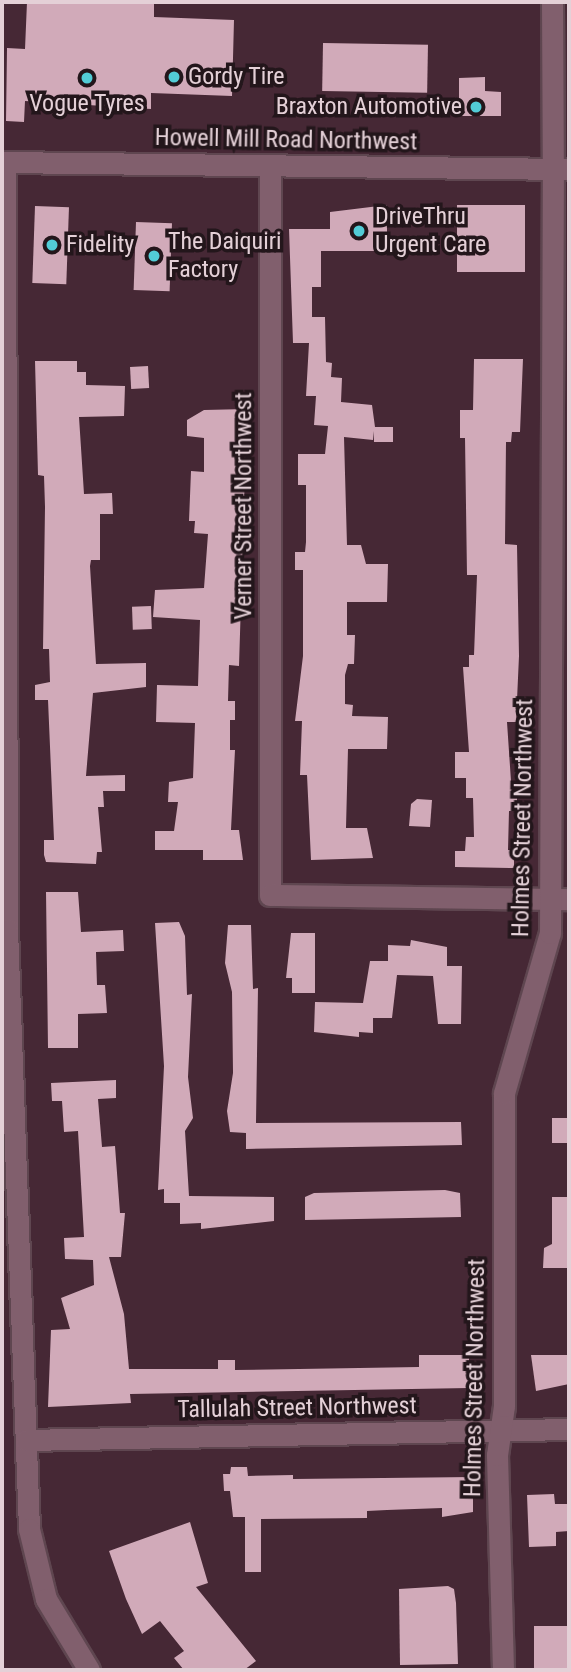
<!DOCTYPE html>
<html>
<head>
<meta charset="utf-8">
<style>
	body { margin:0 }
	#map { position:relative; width:571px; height:1672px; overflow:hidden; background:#462835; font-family:"Roboto Condensed",sans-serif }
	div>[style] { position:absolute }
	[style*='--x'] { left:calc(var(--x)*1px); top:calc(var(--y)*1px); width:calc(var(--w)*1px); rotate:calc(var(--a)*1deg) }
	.building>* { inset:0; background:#d1aab9; transform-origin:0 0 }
	.roads { filter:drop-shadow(2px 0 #5f4650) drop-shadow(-2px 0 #5f4650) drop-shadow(0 2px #5f4650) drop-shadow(0 -2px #5f4650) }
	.street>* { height:21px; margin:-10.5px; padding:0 10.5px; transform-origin:10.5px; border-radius:10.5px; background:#815f6d }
	.secondary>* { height:21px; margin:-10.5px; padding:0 10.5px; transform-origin:10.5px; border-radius:10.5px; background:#815f6d }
	.dots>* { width:19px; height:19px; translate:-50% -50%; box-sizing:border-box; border:4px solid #23161b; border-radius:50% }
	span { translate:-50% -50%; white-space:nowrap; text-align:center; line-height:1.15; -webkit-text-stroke:7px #23161b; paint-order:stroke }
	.poi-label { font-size:24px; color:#e4d0d7 }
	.left { translate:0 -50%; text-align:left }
	.right { translate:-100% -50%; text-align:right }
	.street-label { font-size:24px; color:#e4d0d7 }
	.frame { position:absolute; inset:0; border:4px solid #e4d0d7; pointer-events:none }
</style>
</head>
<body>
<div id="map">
	<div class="building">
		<i style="clip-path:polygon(27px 2px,154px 2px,154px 17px,234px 20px,232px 96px,151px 93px,151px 109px,25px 101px,24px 122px,6px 121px,7px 48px,25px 49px)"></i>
		<i style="left:323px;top:43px;width:105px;height:48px;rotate:1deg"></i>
		<i style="clip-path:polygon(485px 77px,485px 91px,501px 92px,501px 116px,459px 116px,459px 78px)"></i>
		<i style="clip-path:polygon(387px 205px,387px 251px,321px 251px,321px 287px,312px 287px,312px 317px,325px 317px,326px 362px,332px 363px,331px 377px,342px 378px,341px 402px,372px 405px,375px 427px,393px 427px,393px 442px,374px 442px,374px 431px,373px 440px,344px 437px,347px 545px,361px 545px,366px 564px,388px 564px,387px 602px,347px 602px,347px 635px,355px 635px,354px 664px,348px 664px,345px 675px,345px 704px,353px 705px,352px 716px,388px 717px,387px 749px,348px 749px,346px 828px,367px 828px,373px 858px,311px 860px,307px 775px,300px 775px,302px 721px,295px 721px,303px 656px,303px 570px,295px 570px,295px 552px,305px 552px,306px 542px,306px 485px,298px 485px,298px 454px,325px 454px,328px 426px,314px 425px,316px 396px,306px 396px,309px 343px,293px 343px,289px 229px,330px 229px,330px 212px)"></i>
		<i style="left:457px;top:205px;width:68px;height:67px"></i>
		<i style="left:35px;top:206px;width:34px;height:77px;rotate:2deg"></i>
		<i style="left:136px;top:222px;width:36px;height:68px;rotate:2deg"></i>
		<i style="clip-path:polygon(474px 359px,523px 359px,520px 432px,512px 432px,511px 442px,506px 442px,505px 544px,517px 545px,519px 656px,516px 722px,507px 722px,512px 796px,517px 796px,517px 811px,509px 811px,508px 850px,514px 850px,514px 868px,455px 867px,455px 851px,465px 851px,466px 837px,474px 837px,473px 798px,466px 798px,466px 778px,455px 778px,455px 752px,469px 752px,463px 667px,469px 667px,469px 655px,474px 655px,477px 575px,467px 575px,465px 438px,460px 438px,460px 410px,473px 410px)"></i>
		<i style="clip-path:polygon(35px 361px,77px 361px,77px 372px,86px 372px,86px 385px,125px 386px,124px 416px,79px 417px,84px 494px,112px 493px,113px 514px,100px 514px,100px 560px,91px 560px,90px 566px,96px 664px,146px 663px,146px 687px,93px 693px,86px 776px,125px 775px,125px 791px,103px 791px,104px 807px,98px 807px,102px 852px,97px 852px,96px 864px,46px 862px,44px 855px,44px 840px,54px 840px,48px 700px,35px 700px,35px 685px,50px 682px,49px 649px,43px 649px,45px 507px,44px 476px,38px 475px)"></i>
		<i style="left:148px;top:366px;width:22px;height:18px;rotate:87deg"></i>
		<i style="clip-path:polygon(247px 409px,239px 666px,229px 665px,228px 701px,235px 701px,235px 720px,230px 720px,230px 750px,235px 750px,231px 830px,239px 830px,243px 860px,203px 860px,203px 850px,155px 850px,155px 831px,174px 831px,178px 802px,168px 802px,169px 782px,193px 778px,195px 723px,156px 722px,157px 685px,198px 686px,200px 620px,153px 617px,155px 590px,204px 588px,208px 534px,194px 533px,195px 521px,189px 521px,191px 471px,204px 472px,204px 438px,187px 436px,187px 420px,204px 410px)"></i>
		<i style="left:151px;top:606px;width:23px;height:19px;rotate:88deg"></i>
		<i style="clip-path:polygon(417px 799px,432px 800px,430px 827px,409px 826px,411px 804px)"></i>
		<i style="clip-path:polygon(46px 892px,78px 892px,81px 932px,123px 930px,124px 951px,96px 952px,97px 985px,105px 985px,107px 1013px,78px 1014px,78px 1048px,48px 1048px)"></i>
		<i style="clip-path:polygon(179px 922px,185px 936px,187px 995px,192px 994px,188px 1077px,193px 1118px,185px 1131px,189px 1196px,274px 1197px,274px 1221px,201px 1229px,201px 1223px,180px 1224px,180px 1203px,164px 1203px,164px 1189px,158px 1190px,164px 1066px,155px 923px)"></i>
		<i style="clip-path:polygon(228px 925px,251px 925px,253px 989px,258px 988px,256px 1123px,461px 1122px,462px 1145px,246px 1149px,246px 1133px,230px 1132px,227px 1111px,233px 1073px,232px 992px,225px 963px)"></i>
		<i style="clip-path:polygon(291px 933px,315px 933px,315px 993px,292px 993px,292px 978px,286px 978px)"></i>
		<i style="clip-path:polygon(411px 940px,447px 947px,447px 966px,462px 966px,461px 1024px,438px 1024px,433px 976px,397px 975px,392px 1018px,373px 1018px,373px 1033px,359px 1032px,359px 1037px,314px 1032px,315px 1002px,363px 1003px,370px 961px,388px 961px,388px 945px,410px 946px)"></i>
		<i style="clip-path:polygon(116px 1080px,116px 1098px,98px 1099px,102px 1147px,115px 1146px,120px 1213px,125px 1213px,121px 1257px,109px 1257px,124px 1314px,129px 1369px,218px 1369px,218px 1360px,235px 1360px,235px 1370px,419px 1367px,419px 1355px,469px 1355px,469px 1388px,130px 1394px,131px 1403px,48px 1407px,51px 1330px,70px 1329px,61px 1298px,94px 1285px,93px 1260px,65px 1259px,64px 1238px,84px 1237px,78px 1131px,64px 1132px,62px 1101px,52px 1101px,51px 1083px)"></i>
		<i style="left:552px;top:1118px;width:17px;height:25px"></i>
		<i style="clip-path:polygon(445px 1190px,460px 1193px,461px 1217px,305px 1220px,305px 1197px,314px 1193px)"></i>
		<i style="clip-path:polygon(552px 1197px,569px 1197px,569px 1268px,543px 1268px,544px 1248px,552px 1244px)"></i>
		<i style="clip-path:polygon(531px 1355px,569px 1355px,569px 1384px,536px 1391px)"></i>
		<i style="clip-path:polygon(231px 1467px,247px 1467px,248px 1476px,293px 1475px,293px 1479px,473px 1477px,473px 1512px,442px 1517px,442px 1508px,387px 1510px,367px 1511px,367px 1518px,261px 1519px,261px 1572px,245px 1572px,245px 1517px,233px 1517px,230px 1491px,224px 1491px,223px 1474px,230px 1474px)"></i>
		<i style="clip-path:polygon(554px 1494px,555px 1504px,569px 1504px,569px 1531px,556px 1532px,556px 1546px,529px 1547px,527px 1495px)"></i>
		<i style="clip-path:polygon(190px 1522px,208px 1583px,196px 1587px,256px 1661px,244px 1670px,184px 1670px,174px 1658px,184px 1651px,160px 1621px,142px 1634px,126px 1599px,109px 1551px)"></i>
		<i style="clip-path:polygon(448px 1586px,454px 1589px,456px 1603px,458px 1664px,400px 1665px,399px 1589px)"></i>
		<i style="left:569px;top:1626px;width:44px;height:35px;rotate:90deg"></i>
	</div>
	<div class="roads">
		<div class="street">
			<i style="--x:5;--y:162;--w:767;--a:89.85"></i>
			<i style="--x:7;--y:929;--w:600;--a:87.9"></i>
			<i style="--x:29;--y:1529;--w:72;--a:76.3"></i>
			<i style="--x:46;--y:1599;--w:83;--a:58.8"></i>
			<i style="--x:270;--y:167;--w:728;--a:90"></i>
			<i style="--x:270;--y:895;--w:299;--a:0.8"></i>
			<i style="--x:26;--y:1440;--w:543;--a:-1.16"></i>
			<i style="--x:503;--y:1670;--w:215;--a:-91.6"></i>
			<i style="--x:497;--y:1455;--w:49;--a:-81.9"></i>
			<i style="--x:504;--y:1406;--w:313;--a:-90"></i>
			<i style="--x:504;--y:1093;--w:166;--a:-74"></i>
			<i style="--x:550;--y:933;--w:764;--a:-89.78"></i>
		</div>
		<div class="secondary">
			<i style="--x:552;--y:2;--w:167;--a:89.7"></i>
			<i style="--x:2;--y:162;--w:567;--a:0.71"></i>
		</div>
	</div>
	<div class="dots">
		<i style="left:174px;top:77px;background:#52ccd6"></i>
		<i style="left:87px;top:78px;background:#52ccd6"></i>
		<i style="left:476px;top:107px;background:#52ccd6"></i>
		<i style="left:359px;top:231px;background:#52ccd6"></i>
		<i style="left:52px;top:245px;background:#52ccd6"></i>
		<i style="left:154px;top:256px;background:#52ccd6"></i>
	</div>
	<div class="poi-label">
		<span class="left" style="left:188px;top:77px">Gordy Tire</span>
		<span style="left:87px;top:104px">Vogue Tyres</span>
		<span class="right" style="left:462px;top:107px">Braxton Automotive</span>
		<span class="left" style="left:375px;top:231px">DriveThru<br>Urgent Care</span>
		<span class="left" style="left:168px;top:256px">The Daiquiri<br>Factory</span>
		<span class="left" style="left:66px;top:245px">Fidelity</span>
	</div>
	<div class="street-label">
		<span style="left:286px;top:140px;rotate:1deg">Howell Mill Road Northwest</span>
		<span style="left:244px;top:506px;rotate:-90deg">Verner Street Northwest</span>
		<span style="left:523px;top:818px;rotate:-89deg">Holmes Street Northwest</span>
		<span style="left:475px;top:1378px;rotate:-89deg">Holmes Street Northwest</span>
		<span style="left:297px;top:1408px;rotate:-1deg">Tallulah Street Northwest</span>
	</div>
	<div class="frame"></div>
</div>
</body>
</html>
